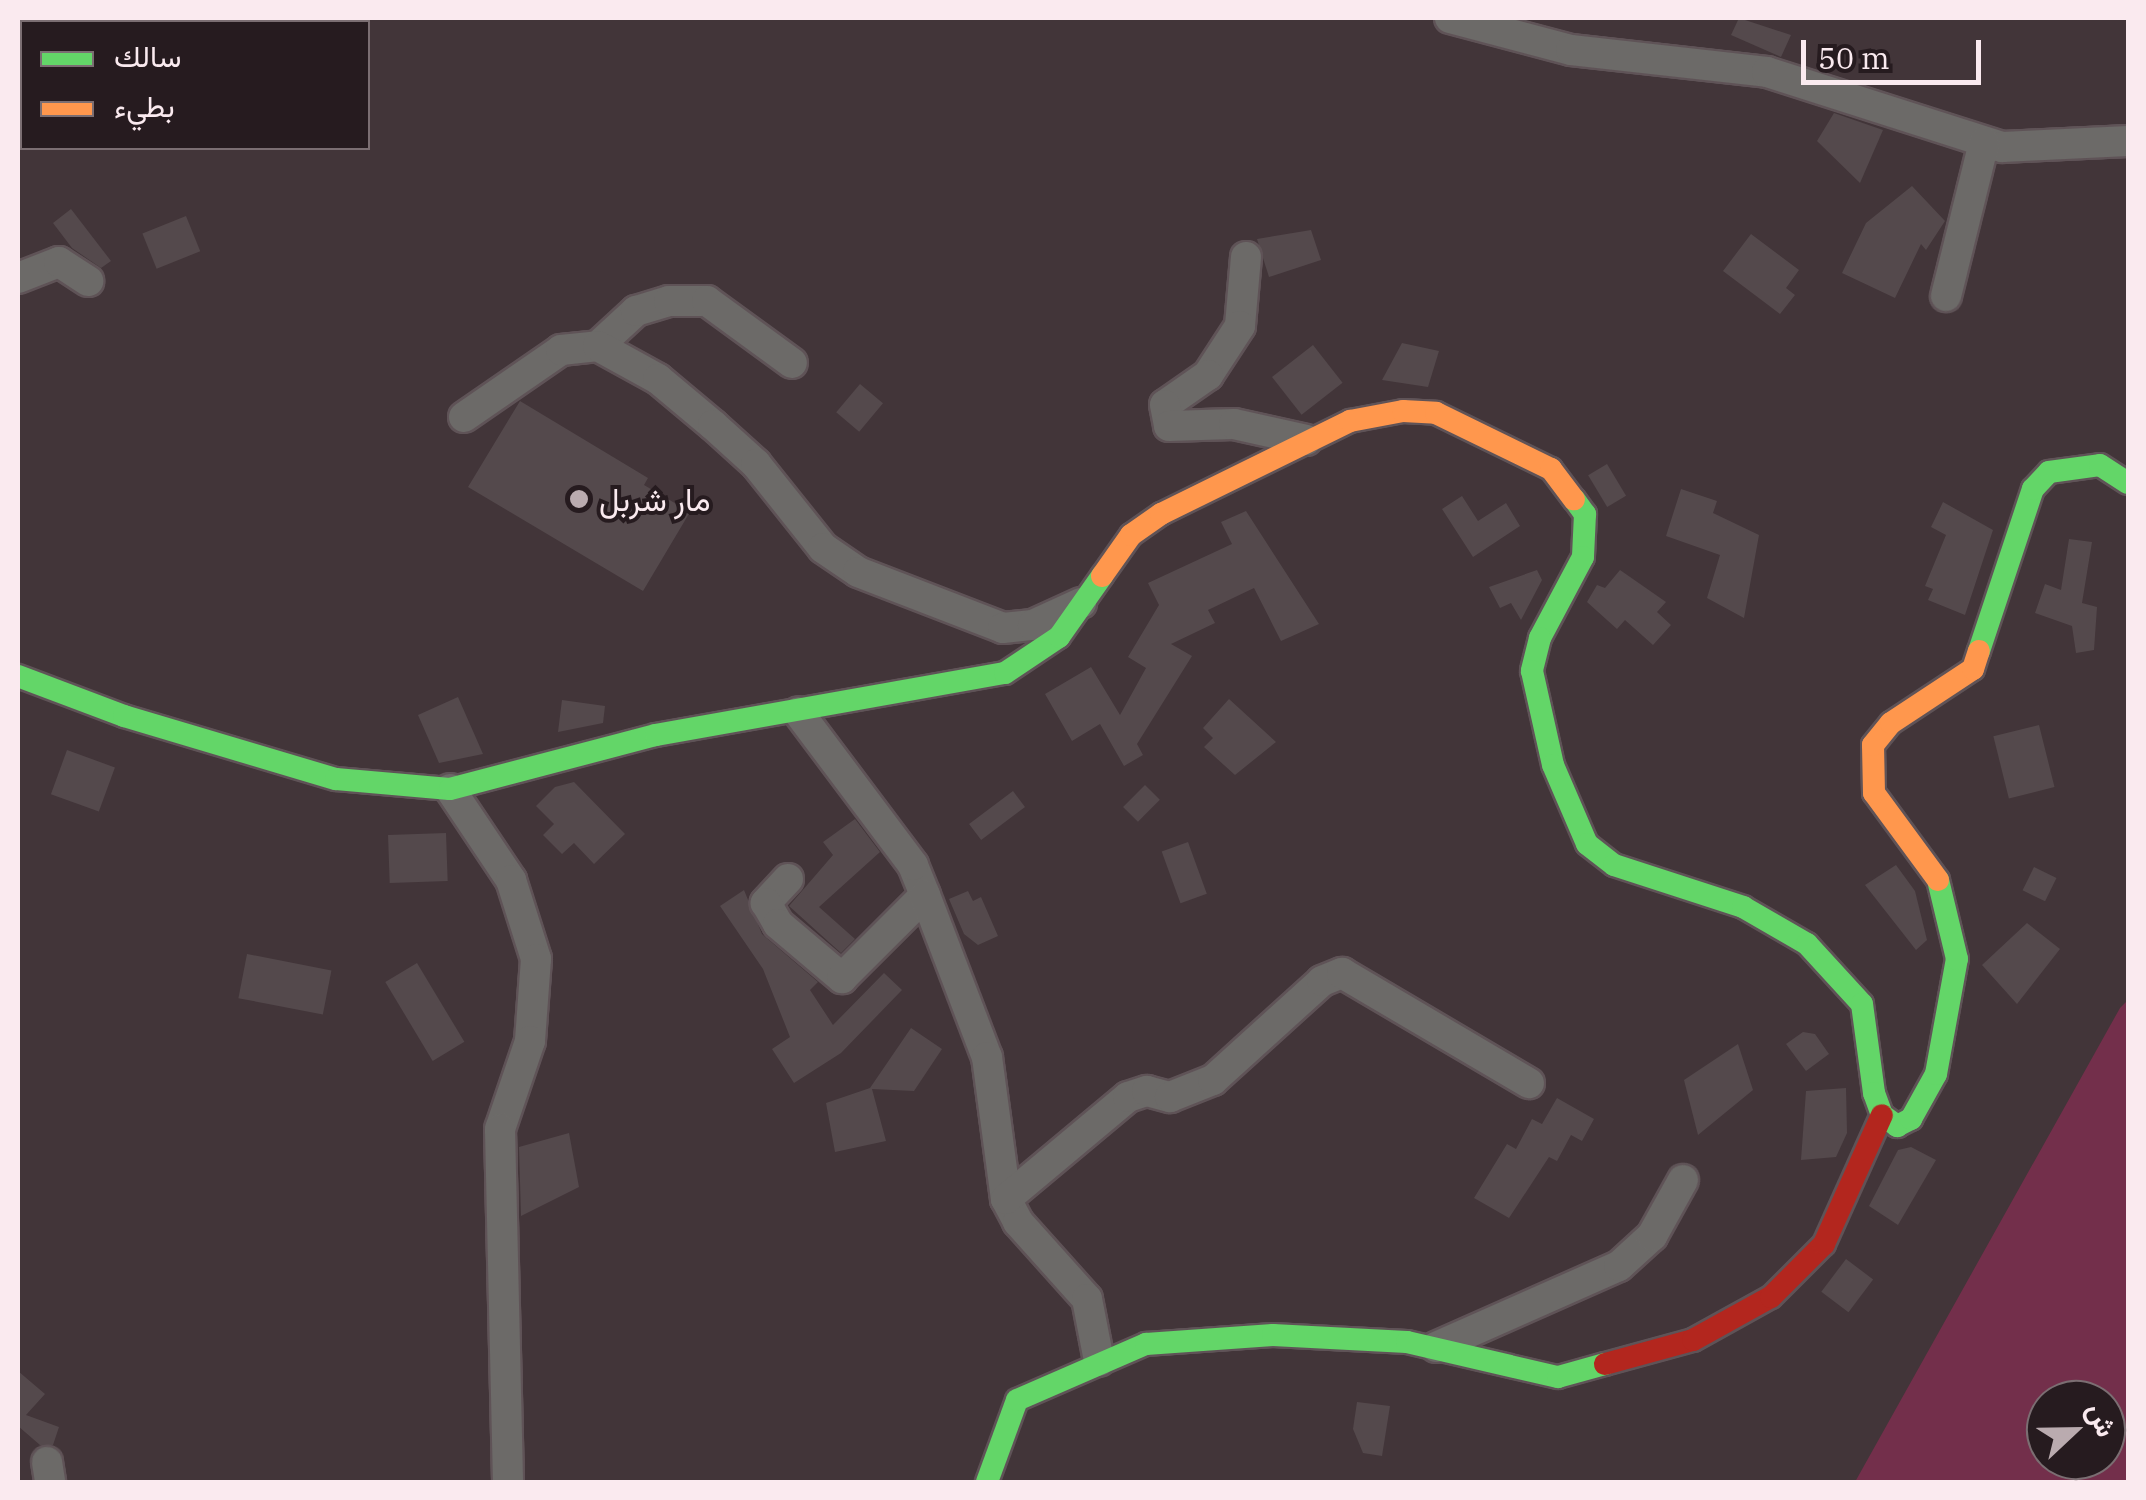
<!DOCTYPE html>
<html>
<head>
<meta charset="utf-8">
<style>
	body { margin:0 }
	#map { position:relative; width:2146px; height:1500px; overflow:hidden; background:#423539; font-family:"IBM Plex Serif",Vazirmatn,serif }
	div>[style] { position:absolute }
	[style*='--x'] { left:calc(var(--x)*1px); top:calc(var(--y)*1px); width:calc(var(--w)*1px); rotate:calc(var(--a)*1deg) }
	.green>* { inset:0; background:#732f4b }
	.building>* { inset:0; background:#54494c; transform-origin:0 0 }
	.roads { filter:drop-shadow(2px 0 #5f5357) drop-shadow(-2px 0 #5f5357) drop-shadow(0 2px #5f5357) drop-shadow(0 -2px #5f5357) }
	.street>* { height:30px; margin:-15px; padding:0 15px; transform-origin:15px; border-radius:15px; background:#6c6a68 }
	.fast>* { height:22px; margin:-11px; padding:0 11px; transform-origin:11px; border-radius:11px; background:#63d668 }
	.slow>* { height:22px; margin:-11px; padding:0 11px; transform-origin:11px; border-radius:11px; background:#ff974d }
	.jam>* { height:22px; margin:-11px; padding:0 11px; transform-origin:11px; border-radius:11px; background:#b3261e }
	.dots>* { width:28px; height:28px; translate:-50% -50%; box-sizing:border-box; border:5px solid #261b1f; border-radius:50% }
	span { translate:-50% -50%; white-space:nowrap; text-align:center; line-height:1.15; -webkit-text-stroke:8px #261b1f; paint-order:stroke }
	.poi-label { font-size:32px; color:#faeaef }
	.left { translate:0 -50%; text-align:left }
	.frame { position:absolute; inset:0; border:20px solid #faeaef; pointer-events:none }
	.legend { position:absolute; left:20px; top:20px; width:350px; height:130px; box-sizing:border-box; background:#261b1f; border:2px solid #7b6e72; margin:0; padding:12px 18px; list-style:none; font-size:30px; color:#faeaef }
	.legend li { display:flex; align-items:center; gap:20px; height:50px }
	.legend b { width:50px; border:2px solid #7b6e72 }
	.north { position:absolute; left:2026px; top:1380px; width:100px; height:100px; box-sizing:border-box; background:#261b1f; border:2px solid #7b6e72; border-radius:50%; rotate:68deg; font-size:28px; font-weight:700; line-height:40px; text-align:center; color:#faeaef }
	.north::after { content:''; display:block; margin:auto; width:35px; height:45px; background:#baabaf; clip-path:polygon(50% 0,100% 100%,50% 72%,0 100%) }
	.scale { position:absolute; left:1801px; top:40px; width:180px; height:45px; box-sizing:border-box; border:5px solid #faeaef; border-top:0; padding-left:12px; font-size:30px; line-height:35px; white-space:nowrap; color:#faeaef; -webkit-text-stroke:8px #261b1f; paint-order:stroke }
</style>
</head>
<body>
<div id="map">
	<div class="green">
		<i style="clip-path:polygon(evenodd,2128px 1000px,2128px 1482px,1855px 1482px,2120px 1008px,2128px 1000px,2046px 1400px,2106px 1400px,2106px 1460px,2046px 1460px,2046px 1400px)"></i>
	</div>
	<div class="building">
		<i style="clip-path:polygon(1739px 18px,1791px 35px,1781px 57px,1731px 35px)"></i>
		<i style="clip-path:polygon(1834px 113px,1883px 130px,1860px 183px,1817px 141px)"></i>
		<i style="clip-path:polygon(1912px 186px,1945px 221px,1926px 250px,1921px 244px,1895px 298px,1842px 273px,1866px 223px)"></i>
		<i style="clip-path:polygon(71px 209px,111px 261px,101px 268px,72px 248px,53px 223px)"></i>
		<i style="left:186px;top:216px;width:38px;height:47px;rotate:68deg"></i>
		<i style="clip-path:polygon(1311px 230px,1321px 260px,1269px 277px,1257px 239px)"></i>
		<i style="clip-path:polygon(1751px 234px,1799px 270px,1786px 288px,1795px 295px,1780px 314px,1723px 271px)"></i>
		<i style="clip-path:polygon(1402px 343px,1439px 351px,1428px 387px,1382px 380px)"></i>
		<i style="left:1313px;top:345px;width:48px;height:52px;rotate:52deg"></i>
		<i style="left:860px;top:384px;width:30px;height:37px;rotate:40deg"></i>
		<i style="clip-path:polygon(520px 401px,648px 478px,644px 485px,690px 512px,643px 591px,468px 487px)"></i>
		<i style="left:1607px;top:464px;width:37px;height:22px;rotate:59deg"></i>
		<i style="clip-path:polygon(1681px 489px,1717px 501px,1713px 513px,1759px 535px,1744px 618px,1707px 598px,1720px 555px,1666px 536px)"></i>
		<i style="clip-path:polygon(1462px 496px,1478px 521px,1506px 503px,1520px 526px,1473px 557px,1442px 509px)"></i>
		<i style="clip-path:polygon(1943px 502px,1993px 530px,1965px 615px,1928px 600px,1933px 589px,1925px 586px,1946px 535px,1931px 527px)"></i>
		<i style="clip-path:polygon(1246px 511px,1319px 624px,1281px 641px,1254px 588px,1208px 610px,1215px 623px,1171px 644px,1192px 656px,1137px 744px,1143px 755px,1124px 766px,1100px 724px,1072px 741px,1045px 694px,1091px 667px,1120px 715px,1146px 668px,1128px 657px,1159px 605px,1148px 583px,1232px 544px,1221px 522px)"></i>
		<i style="clip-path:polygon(2069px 539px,2092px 542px,2082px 603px,2097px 607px,2094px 650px,2076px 653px,2072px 626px,2035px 613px,2045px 584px,2061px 590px)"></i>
		<i style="clip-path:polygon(1537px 570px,1542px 580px,1521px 620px,1511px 603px,1500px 608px,1489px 587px)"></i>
		<i style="clip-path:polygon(1620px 570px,1666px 602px,1657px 612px,1671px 625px,1653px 645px,1625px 620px,1617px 629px,1587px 602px,1597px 585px,1605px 588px)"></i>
		<i style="clip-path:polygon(458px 697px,483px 754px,439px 763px,418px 715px)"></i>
		<i style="clip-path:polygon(1229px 699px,1276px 742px,1235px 775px,1204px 747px,1213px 738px,1203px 728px)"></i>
		<i style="clip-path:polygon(562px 700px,605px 706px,603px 723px,558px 732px)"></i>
		<i style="left:2039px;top:725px;width:64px;height:47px;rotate:76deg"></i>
		<i style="left:67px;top:750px;width:51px;height:47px;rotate:20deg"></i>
		<i style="clip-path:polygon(574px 782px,625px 834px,594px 864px,574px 843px,562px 854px,543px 835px,554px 824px,536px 806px,555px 787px)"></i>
		<i style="left:1145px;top:785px;width:21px;height:31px;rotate:45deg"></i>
		<i style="left:1013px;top:791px;width:20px;height:55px;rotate:53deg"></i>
		<i style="clip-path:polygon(855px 819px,880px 852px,819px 907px,855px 939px,841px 953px,789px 906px,833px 855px,823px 842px)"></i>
		<i style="left:446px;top:833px;width:48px;height:58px;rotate:88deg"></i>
		<i style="left:1188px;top:842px;width:55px;height:28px;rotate:70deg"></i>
		<i style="clip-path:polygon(1896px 865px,1915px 891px,1927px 940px,1916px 950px,1865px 885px)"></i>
		<i style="left:2034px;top:867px;width:25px;height:26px;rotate:26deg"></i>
		<i style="clip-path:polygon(744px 890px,762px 934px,818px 982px,810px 990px,833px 1025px,884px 973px,902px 990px,841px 1053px,794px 1083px,772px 1049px,790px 1037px,763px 969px,720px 906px)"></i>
		<i style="clip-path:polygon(968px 891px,973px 901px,981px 897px,998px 936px,978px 945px,964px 934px,949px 899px)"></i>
		<i style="clip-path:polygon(2027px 923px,2060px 949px,2017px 1004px,1982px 965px)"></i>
		<i style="left:247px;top:954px;width:86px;height:45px;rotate:11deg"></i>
		<i style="left:417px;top:963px;width:92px;height:37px;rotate:59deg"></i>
		<i style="clip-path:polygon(911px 1028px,942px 1049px,914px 1091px,872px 1089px,886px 1141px,835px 1152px,826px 1103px,870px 1088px)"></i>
		<i style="clip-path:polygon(1803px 1032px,1815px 1034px,1829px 1054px,1806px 1071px,1786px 1044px)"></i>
		<i style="clip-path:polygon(1738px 1044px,1753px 1090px,1698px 1135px,1684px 1080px)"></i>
		<i style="clip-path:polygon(1846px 1088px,1847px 1133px,1836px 1157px,1801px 1160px,1806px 1091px)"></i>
		<i style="clip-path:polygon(1557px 1098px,1594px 1119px,1582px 1141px,1571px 1135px,1557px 1161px,1549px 1157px,1509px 1218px,1474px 1198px,1507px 1144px,1516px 1149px,1532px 1119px,1542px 1124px)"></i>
		<i style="clip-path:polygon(569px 1133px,579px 1187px,521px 1216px,519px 1147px)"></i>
		<i style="clip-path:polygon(1911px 1147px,1936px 1160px,1898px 1225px,1869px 1206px,1898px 1150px)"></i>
		<i style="left:1846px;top:1259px;width:34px;height:41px;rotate:37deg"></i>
		<i style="clip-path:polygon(18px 1371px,45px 1394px,26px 1415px,59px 1427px,53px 1445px,40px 1445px,18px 1426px)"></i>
		<i style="clip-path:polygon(1357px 1402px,1390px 1406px,1382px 1456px,1363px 1453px,1353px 1429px)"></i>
	</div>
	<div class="roads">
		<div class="street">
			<i style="--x:1450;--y:18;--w:125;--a:14.8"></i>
			<i style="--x:1571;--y:50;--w:197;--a:6.4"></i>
			<i style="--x:1767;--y:72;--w:247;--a:17.7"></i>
			<i style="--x:2002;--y:147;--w:126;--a:-2.7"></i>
			<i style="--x:1246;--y:257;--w:69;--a:95"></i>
			<i style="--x:1240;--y:326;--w:59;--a:123.1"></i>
			<i style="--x:1208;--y:375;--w:52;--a:145.1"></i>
			<i style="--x:1165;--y:405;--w:21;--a:79"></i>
			<i style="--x:1169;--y:426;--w:65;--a:-1.8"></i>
			<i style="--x:1234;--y:424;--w:74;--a:12.5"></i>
			<i style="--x:18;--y:278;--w:44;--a:-21.3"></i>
			<i style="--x:59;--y:262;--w:35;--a:33"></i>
			<i style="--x:1946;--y:296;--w:158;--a:-76.1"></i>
			<i style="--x:598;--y:346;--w:52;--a:-42.6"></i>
			<i style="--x:636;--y:311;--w:34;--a:-17"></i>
			<i style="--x:669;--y:301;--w:38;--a:0"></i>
			<i style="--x:707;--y:301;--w:105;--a:36.1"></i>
			<i style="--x:464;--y:417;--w:118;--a:-34.6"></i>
			<i style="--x:561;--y:350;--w:37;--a:-6"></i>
			<i style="--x:598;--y:346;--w:68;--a:28.8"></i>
			<i style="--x:658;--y:379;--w:72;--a:39.9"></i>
			<i style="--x:713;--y:425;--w:58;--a:42.2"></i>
			<i style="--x:756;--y:464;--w:107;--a:51.4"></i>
			<i style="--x:823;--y:548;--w:42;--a:34.4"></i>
			<i style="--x:858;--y:572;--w:155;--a:21.1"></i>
			<i style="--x:1003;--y:628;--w:30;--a:-6"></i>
			<i style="--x:1033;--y:625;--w:53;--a:-24.6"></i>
			<i style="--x:450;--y:789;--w:110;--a:56.2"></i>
			<i style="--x:511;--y:880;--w:83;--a:72.4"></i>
			<i style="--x:536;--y:959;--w:82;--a:94.2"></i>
			<i style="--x:530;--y:1041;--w:93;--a:108.8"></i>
			<i style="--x:500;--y:1129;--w:353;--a:88.7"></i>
			<i style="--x:788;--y:879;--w:33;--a:133"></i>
			<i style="--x:766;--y:903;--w:24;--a:60"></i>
			<i style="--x:778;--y:924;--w:84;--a:40.2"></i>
			<i style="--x:842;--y:978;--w:117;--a:-45"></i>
			<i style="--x:925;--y:895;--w:32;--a:-112"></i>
			<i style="--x:913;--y:865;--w:191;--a:-126.9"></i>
			<i style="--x:925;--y:895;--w:173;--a:69.1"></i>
			<i style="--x:987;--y:1057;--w:143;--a:82.4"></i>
			<i style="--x:1006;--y:1199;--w:26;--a:62"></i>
			<i style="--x:1018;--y:1222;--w:103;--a:48.1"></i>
			<i style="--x:1087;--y:1299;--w:63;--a:79"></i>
			<i style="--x:1006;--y:1199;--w:159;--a:-39.9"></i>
			<i style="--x:1128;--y:1097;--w:20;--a:-18"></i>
			<i style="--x:1147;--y:1091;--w:24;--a:15"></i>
			<i style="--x:1170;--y:1097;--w:46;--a:-21.6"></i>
			<i style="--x:1213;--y:1080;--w:147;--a:-42.2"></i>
			<i style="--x:1322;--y:981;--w:22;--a:-22"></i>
			<i style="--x:1342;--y:973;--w:217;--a:30.5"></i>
			<i style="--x:1436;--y:1347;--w:200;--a:-23.9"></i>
			<i style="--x:1619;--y:1266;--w:45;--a:-42.3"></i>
			<i style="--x:1652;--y:1236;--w:64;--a:-61"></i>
			<i style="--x:47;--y:1462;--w:20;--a:81"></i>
		</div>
		<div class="fast">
			<i style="--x:1574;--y:499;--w:19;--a:54"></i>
			<i style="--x:1585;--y:514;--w:43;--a:92.7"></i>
			<i style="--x:1583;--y:557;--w:92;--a:118"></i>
			<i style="--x:1540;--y:638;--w:34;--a:104"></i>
			<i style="--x:1532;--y:671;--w:96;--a:77.4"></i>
			<i style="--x:1553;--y:765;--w:86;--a:66.7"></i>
			<i style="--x:1587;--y:844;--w:34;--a:38"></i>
			<i style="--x:1614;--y:865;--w:136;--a:18"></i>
			<i style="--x:1743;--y:907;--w:74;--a:30"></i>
			<i style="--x:1807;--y:944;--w:81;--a:47.5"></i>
			<i style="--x:1862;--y:1004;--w:90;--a:82.3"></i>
			<i style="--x:1874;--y:1093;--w:23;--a:70"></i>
			<i style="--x:1882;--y:1115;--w:19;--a:36"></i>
			<i style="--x:1897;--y:1126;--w:16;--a:-27"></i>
			<i style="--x:1911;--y:1119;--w:51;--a:-60.9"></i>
			<i style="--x:1936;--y:1074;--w:117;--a:-79.7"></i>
			<i style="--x:1957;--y:959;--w:81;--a:-103.5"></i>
			<i style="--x:1979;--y:651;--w:171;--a:-71.6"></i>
			<i style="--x:2033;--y:489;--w:23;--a:-47"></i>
			<i style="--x:2049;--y:472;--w:51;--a:-7.8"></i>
			<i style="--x:2100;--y:465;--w:33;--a:33"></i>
			<i style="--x:18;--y:676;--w:113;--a:20.7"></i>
			<i style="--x:124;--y:716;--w:221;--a:16.6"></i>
			<i style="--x:336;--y:779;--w:114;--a:5"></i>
			<i style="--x:450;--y:789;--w:213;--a:-14.7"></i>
			<i style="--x:656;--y:735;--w:354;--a:-10.1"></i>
			<i style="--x:1005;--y:673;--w:65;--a:-33.7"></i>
			<i style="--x:1059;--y:637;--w:75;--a:-54.8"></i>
			<i style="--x:987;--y:1482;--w:87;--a:-69.9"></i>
			<i style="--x:1017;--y:1400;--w:141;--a:-23.5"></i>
			<i style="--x:1146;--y:1344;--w:127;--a:-4.1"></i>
			<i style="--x:1273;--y:1335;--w:134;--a:3"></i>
			<i style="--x:1407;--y:1342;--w:155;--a:13.1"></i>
			<i style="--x:1558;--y:1377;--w:49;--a:-15.5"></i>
		</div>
		<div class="slow">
			<i style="--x:1102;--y:576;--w:50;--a:-54.7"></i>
			<i style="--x:1131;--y:535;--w:37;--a:-35"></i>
			<i style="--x:1161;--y:514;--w:211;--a:-26.2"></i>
			<i style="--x:1350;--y:421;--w:54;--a:-10.7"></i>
			<i style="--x:1403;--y:411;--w:33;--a:3"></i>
			<i style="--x:1436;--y:413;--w:128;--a:26"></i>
			<i style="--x:1551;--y:469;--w:38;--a:53"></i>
			<i style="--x:1938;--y:880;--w:108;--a:-126.3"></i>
			<i style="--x:1874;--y:793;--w:48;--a:-91.2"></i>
			<i style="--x:1873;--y:745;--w:28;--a:-51"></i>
			<i style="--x:1891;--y:723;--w:98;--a:-33.4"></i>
			<i style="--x:1973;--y:669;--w:19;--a:-72"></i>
		</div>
		<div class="jam">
			<i style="--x:1605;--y:1364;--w:91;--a:-15.3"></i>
			<i style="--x:1693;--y:1340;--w:89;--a:-28.9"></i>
			<i style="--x:1771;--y:1297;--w:75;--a:-45"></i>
			<i style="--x:1824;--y:1244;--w:141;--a:-65.8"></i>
		</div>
	</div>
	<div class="dots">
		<i style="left:579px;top:499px;background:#baabaf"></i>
	</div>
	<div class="poi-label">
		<span class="left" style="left:599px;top:499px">مار شربل</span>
	</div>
	<div class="frame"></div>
	<ul class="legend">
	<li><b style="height:12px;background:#63d668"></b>سالك</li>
	<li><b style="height:12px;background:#ff974d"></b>بطيء</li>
	</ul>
	<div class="north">ش</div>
	<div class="scale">50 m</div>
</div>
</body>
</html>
